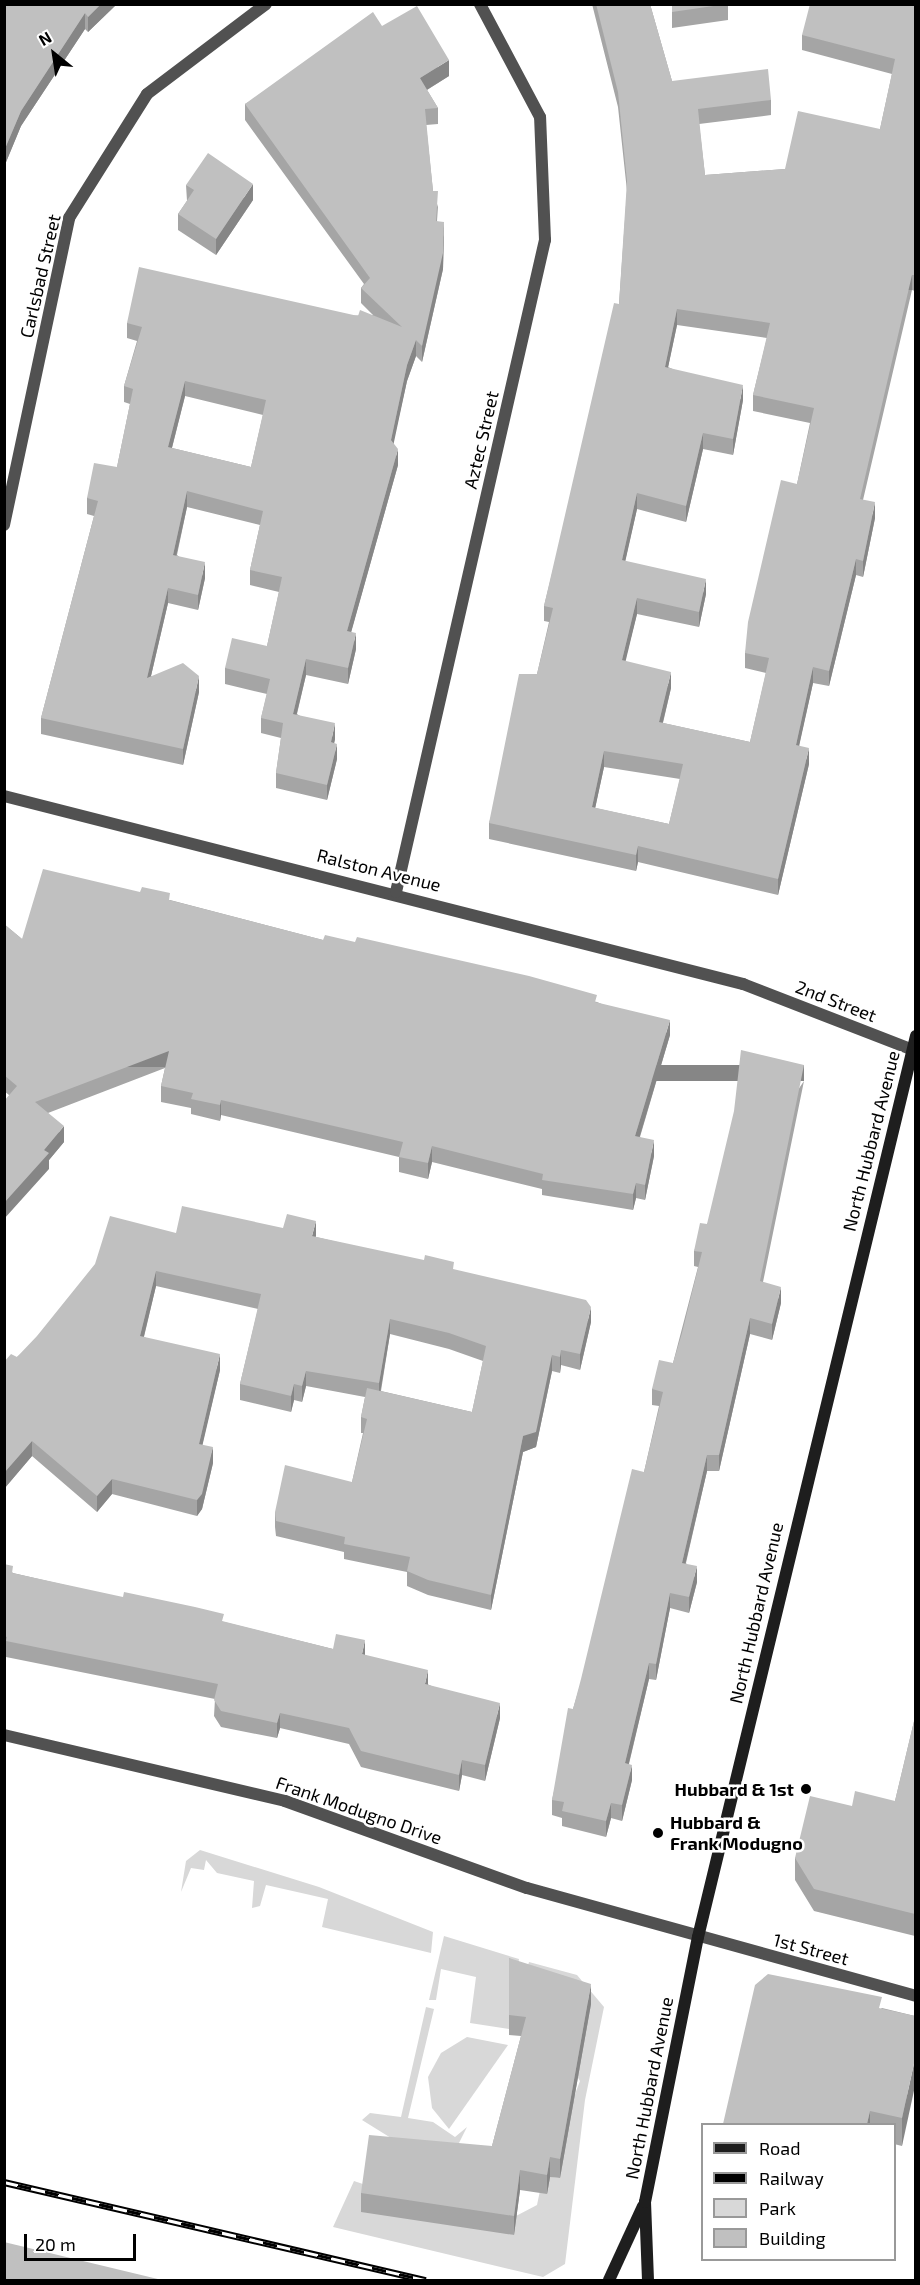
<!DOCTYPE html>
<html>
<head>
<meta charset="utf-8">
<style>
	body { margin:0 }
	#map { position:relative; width:920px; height:2285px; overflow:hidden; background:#fff; font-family:"Exo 2",sans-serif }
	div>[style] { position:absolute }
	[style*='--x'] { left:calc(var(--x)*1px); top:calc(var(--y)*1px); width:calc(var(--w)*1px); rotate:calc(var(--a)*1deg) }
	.green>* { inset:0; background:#d8d8d8 }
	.minor>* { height:12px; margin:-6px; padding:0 6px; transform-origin:6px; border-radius:6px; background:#515151 }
	.secondary>* { height:12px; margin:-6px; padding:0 6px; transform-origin:6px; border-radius:6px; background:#1e1e1e }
	.rail>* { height:7px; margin-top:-3.5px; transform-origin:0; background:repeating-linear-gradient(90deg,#fff 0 14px,#000 0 28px); box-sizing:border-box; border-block:2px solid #000 }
	.wall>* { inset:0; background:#a5a5a5 }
	.shaded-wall>* { inset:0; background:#868686; transform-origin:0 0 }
	.building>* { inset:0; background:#c0c0c0 }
	.dots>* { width:16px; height:16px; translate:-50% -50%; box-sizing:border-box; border:3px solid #fff; border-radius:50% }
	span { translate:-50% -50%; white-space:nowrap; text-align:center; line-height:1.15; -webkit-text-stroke:5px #fff; paint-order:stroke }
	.street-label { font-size:18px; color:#000 }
	.poi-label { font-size:18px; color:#000; font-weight:700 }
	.right { translate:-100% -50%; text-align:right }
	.left { translate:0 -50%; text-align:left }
	.frame { position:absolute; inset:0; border:6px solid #000; pointer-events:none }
	.legend { position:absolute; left:701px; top:2123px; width:195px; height:138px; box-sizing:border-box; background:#fff; border:2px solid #999; margin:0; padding:8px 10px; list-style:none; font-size:18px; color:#000 }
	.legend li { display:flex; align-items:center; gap:12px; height:30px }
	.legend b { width:30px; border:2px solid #999 }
	.north { position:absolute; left:24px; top:24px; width:60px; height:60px; -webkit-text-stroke:4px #fff; paint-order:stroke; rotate:330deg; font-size:16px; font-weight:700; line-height:24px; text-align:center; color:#000 }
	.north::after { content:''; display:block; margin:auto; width:21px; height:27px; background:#000; clip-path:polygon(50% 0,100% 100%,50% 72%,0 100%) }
	.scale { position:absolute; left:24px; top:2234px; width:112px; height:27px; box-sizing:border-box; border:3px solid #000; border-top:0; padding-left:8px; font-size:18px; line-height:21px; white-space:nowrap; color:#000; -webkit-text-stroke:4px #fff; paint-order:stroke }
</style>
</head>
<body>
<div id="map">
	<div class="green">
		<i style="clip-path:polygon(200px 1850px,319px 1887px,433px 1932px,431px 1953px,322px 1927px,328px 1899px,266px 1885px,260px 1906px,252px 1908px,254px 1881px,217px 1873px,206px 1860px,204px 1870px,191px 1868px,181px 1892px,186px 1861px)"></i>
		<i style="clip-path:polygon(444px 1936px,519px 1959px,509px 2029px,470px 2023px,476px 1977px,441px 1969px,436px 2000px,429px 2000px)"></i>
		<i style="clip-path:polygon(529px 1962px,577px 1975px,604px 2007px,585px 2100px,565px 2264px,543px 2277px,333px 2227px,354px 2181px,514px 2235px,516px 2216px,537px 2205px,543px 2176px,560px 2178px,572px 2102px,580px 2081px,522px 1986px)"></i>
		<i style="clip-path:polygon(426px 2007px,434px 2009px,408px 2118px,433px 2122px,455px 2137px,467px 2127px,454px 2153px,391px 2138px,362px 2120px,370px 2113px,401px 2117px)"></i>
		<i style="clip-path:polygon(467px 2037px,508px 2045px,449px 2129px,432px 2108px,428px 2077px,441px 2053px)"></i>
	</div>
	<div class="minor">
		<i style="--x:4;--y:525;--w:314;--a:-78"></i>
		<i style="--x:69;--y:218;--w:146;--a:-57.8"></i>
		<i style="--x:147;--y:94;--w:149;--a:-37.1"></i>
		<i style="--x:4;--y:796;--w:763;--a:14.27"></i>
		<i style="--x:743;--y:984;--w:186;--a:21.2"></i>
		<i style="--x:396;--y:892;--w:669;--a:-77.13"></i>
		<i style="--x:545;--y:240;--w:123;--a:-92.3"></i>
		<i style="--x:540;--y:117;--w:128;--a:-118"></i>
		<i style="--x:4;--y:1735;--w:289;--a:13.2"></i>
		<i style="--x:285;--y:1801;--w:257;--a:19.8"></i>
		<i style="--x:527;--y:1888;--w:404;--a:15.5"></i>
	</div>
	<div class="secondary">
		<i style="--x:609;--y:2280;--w:81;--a:-65.3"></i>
		<i style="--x:648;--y:2280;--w:78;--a:-92.2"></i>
		<i style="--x:645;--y:2202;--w:270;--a:-78.7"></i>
		<i style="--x:698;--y:1937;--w:927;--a:-76.4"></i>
	</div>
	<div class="rail">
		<i style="--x:4;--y:2182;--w:433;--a:13.1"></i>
	</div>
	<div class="wall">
		<i style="clip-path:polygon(4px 4px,117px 4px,88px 32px,85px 29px,21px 126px,4px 167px)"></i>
		<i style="clip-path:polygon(evenodd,592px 4px,650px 4px,672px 81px,771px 100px,771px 115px,699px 124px,705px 175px,785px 169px,880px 129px,892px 74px,802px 50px,802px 35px,915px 4px,915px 291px,912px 290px,863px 500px,875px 518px,863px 577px,856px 575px,829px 686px,813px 683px,799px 745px,809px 764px,778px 895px,638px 862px,636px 871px,489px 839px,489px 823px,537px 674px,549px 622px,544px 621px,544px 606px,619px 304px,627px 191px,618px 107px,592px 4px,677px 325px,767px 338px,753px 395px,753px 411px,810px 423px,797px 484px,745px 653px,745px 668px,766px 673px,750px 742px,663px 723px,671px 688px,625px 661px,637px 614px,699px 627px,706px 594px,625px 561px,637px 509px,686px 522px,703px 449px,733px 455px,743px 400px,668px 367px,677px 325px,592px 4px,604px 767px,680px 779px,669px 824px,595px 808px,604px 767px)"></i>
		<i style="clip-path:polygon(672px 4px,728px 4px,728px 20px,672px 28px)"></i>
		<i style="clip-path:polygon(evenodd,382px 26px,449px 76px,427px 90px,438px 108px,438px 124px,426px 125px,433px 191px,438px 207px,437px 221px,444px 237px,443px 269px,422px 362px,416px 356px,407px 381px,393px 443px,398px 465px,351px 632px,356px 649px,348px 684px,306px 675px,297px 714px,335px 739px,334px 743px,337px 759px,327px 800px,276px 788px,276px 773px,281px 738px,261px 733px,261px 718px,267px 694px,225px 684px,225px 668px,267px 646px,279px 592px,250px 585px,250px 570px,260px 525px,187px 507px,177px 555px,205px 578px,198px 610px,168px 603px,151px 676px,199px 692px,183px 765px,41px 734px,41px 718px,94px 516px,87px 514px,87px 498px,117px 467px,130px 404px,124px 402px,124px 386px,137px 341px,127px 338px,127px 323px,373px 315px,361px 303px,361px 288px,364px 284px,245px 120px,245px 104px,382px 26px,185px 396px,263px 415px,251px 467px,172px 448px,185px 396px)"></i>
		<i style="clip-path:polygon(186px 185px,253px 200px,216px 255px,178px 230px,178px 214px,187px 201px)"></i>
		<i style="clip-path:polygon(170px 900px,323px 940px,597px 1002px,670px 1035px,640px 1137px,654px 1156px,645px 1200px,636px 1198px,633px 1210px,542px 1195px,542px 1189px,432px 1162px,428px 1179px,399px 1172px,399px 1157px,221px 1115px,220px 1121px,191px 1114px,191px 1108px,161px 1102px,161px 1086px,165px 1068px,48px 1113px,64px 1142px,49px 1160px,49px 1169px,9px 1095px,4px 1091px,4px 924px,22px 939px)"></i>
		<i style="clip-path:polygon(804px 1081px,763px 1282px,781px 1303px,772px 1340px,750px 1334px,719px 1471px,707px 1471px,686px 1563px,697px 1582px,689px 1613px,670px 1608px,656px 1680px,649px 1679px,629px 1764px,632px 1780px,622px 1821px,611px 1818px,606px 1837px,562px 1826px,562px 1818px,552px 1815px,552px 1800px,573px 1709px,644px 1472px,659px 1406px,652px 1405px,652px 1389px,673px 1363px,698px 1267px,694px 1266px,694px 1251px,707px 1224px)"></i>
		<i style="clip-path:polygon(evenodd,176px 1233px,316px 1237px,454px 1270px,591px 1322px,580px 1370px,561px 1365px,560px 1373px,552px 1371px,536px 1447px,523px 1452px,491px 1610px,428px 1595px,407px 1586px,407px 1572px,344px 1559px,344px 1552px,276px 1536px,275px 1527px,275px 1512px,352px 1482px,363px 1433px,361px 1433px,361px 1417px,365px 1397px,306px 1386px,302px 1402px,294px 1400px,291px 1412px,240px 1400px,240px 1384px,258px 1309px,156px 1286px,144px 1337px,220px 1370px,202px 1445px,213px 1463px,202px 1509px,197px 1516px,112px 1494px,97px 1512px,32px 1456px,4px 1489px,4px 1362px,17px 1357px,176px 1233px,390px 1334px,449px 1349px,483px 1361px,472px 1412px,381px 1391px,390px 1334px)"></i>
		<i style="clip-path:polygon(915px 1558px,915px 1597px,914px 1596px,914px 1564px)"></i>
		<i style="clip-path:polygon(4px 1564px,13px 1573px,224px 1622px,333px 1649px,365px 1655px,500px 1718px,485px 1781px,462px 1775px,459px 1791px,361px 1767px,349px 1744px,280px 1728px,277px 1738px,221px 1727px,214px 1716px,215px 1699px,6px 1657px,6px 1652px,4px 1652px)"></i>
		<i style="clip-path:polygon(915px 1717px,915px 1936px,814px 1911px,795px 1880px,795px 1858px,852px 1806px,895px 1801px)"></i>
		<i style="clip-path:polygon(509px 1958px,591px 2004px,560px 2178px,550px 2177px,547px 2194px,520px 2190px,514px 2235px,361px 2212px,361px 2193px,492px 2146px,521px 2036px,509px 2035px)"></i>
		<i style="clip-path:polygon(882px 2008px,915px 2016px,902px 2146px,894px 2144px,894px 2124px,723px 2124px)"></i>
	</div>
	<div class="shaded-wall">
		<i style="clip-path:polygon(101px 4px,117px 4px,88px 32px,88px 17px)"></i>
		<i style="clip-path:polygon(85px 13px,85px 29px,21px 126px,4px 167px,4px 151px,21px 111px)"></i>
		<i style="clip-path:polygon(449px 60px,449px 76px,420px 94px,420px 78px)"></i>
		<i style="clip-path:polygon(253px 184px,253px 200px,216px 255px,216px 239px)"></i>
		<i style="clip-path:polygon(444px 222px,443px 269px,422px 362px,422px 346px)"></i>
		<i style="left:912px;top:275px;width:15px;height:230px;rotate:90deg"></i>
		<i style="clip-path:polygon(677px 309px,677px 325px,665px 382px,665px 367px)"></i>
		<i style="clip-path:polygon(416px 340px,416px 356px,407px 381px,391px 456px,391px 440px,407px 365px)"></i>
		<i style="clip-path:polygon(185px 381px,185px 396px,168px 463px,168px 447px)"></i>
		<i style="clip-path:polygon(743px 385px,743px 400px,733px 455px,733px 439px)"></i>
		<i style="clip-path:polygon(703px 433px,703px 449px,686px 522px,686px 506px)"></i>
		<i style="clip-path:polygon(398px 449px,398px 465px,347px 647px,347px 631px)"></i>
		<i style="clip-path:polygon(187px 491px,187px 507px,173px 570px,173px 555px)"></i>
		<i style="clip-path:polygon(637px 493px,637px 509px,622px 576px,622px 560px)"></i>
		<i style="clip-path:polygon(875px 502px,875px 518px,863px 577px,863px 561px)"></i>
		<i style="clip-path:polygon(856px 559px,856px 575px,829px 686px,829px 671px)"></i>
		<i style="clip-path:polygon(205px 562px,205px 578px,198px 610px,198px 595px)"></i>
		<i style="clip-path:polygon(706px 579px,706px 594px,699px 627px,699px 612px)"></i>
		<i style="clip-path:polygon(168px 588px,168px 603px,147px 693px,147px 678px)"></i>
		<i style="clip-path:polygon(637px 598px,637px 614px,622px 676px,622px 660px)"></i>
		<i style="clip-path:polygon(356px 633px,356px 649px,348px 684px,348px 668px)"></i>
		<i style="clip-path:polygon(306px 659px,306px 675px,293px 729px,293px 714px)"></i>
		<i style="clip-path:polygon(813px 667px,813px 683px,796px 760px,796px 745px)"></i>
		<i style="clip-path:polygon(671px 672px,671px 688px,659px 738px,659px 722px)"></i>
		<i style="clip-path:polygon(199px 676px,199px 692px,183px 765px,183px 749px)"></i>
		<i style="clip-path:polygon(335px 723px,335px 739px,331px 758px,331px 742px)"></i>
		<i style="clip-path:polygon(337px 744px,337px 759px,327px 800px,327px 785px)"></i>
		<i style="clip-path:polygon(809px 748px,809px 764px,778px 895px,778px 879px)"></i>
		<i style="clip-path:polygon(604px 751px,604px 767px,592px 823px,592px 807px)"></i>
		<i style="clip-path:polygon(638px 846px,638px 862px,636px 871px,636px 855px)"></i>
		<i style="clip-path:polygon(670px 1020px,670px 1035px,635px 1152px,635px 1136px)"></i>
		<i style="left:169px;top:1051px;width:16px;height:143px;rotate:90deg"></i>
		<i style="left:804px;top:1065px;width:16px;height:220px;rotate:90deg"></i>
		<i style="clip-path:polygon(221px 1100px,221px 1115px,220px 1121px,220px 1105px)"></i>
		<i style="clip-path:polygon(64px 1126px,64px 1142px,49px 1160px,49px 1169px,4px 1219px,4px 1203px,44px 1150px)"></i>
		<i style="clip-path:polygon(654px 1140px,654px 1156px,645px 1200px,645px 1185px)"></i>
		<i style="clip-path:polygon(432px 1146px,432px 1162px,428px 1179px,428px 1163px)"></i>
		<i style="clip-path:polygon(636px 1183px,636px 1198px,633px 1210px,633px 1194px)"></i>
		<i style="clip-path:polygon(316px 1221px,316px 1236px,312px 1252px,312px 1236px)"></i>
		<i style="clip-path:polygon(156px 1271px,156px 1286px,140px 1352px,140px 1336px)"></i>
		<i style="clip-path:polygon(781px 1287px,781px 1303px,772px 1340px,772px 1324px)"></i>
		<i style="clip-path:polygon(591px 1307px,591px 1322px,580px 1370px,580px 1354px)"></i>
		<i style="clip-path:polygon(750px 1318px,750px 1334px,719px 1471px,719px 1455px)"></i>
		<i style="clip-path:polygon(390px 1319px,390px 1334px,379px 1399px,379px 1383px)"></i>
		<i style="clip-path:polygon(561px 1350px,561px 1365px,560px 1373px,560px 1357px)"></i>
		<i style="clip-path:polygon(220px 1354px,220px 1370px,199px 1460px,199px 1444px)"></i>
		<i style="clip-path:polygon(552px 1355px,552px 1371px,536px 1447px,523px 1452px,491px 1610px,491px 1595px,523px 1436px)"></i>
		<i style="clip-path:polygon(306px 1371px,306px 1386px,302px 1402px,302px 1386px)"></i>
		<i style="clip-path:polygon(294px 1384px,294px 1400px,291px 1412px,291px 1396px)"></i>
		<i style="clip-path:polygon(32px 1441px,32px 1456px,4px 1489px,4px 1473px)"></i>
		<i style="clip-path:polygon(213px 1447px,213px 1463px,202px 1509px,197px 1516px,197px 1500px)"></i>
		<i style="clip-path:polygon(707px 1455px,707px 1471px,682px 1578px,682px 1563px)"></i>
		<i style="clip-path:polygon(112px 1479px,112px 1494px,97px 1512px,97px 1496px)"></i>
		<i style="clip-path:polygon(697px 1566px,697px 1582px,689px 1613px,689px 1597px)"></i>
		<i style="clip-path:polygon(670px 1593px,670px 1608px,656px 1680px,656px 1664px)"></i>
		<i style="clip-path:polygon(365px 1640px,365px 1656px,362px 1654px)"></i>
		<i style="clip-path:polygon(649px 1663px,649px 1679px,625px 1779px,625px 1763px)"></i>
		<i style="clip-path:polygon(428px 1670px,428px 1685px,425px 1684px)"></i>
		<i style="clip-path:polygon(500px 1703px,500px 1718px,485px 1781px,485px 1765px)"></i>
		<i style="clip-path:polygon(280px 1713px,280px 1728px,277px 1738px,277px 1723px)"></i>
		<i style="clip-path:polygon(462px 1760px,462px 1775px,459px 1791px,459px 1775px)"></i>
		<i style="clip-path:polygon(632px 1765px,632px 1780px,622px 1821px,622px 1805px)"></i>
		<i style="clip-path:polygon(611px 1803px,611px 1818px,606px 1837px,606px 1821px)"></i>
		<i style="clip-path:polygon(591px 1984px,591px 2004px,560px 2178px,560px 2159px)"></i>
		<i style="clip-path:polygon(915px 2059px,915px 2086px,902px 2146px,902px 2118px)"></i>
		<i style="clip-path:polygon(870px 2111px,870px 2124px,867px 2124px)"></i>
		<i style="clip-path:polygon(550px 2157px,550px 2177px,547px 2194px,547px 2175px)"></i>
		<i style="clip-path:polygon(520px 2170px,520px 2190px,514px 2235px,514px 2216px)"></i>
	</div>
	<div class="building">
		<i style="clip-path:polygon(4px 4px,101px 4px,88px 17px,85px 13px,21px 111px,4px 151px)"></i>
		<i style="clip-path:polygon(evenodd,596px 4px,650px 4px,672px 81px,768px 69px,771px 100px,698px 109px,705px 175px,785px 169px,798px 111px,880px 129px,895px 59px,802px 35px,810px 4px,915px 4px,915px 275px,912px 275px,860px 499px,875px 502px,863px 561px,856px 559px,829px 671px,813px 667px,796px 745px,809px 748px,778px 879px,638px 846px,636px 855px,489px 823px,519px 674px,537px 674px,553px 608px,544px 606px,614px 303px,619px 304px,627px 181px,618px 92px,596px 4px,677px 309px,770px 323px,753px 395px,814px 408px,797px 484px,781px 480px,748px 622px,745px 653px,769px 658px,750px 742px,659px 722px,671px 672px,622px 660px,637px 598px,699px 612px,706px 579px,622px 560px,637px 493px,686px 506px,703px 433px,733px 439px,743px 385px,665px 367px,677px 309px,596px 4px,604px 751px,683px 764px,669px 824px,592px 807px,604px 751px)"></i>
		<i style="clip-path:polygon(672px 4px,727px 4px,672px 12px)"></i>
		<i style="clip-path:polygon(evenodd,417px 6px,449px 60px,420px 78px,438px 108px,425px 109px,433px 191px,438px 191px,436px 221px,444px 222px,443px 253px,422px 346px,416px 340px,407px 365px,391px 440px,398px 449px,347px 631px,356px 633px,348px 668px,306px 659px,293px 714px,335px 723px,331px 742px,337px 744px,327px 785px,276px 773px,283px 723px,261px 718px,270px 679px,225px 668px,232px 638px,267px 646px,282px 577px,250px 570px,263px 511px,187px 491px,173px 555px,205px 562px,198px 595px,168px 588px,147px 678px,183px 663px,199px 676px,183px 749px,41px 718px,98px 501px,87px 498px,94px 463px,117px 467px,133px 389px,124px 386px,142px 327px,127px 323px,139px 267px,358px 316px,360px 310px,402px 327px,361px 288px,370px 278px,245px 104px,373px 12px,382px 26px,417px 6px,185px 381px,266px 400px,251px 467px,168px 447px,185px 381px)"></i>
		<i style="clip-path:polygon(208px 153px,253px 184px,216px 239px,178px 214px,194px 190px,186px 185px)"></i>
		<i style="clip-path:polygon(43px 869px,140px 892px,142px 887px,170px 893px,169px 900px,323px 940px,325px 935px,355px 942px,357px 937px,529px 976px,597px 995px,595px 1002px,670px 1020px,635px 1136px,654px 1140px,645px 1185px,636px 1183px,633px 1194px,542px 1180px,543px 1174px,432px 1146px,428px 1163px,399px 1157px,403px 1142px,221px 1100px,220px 1105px,191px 1099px,193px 1093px,161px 1086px,169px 1051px,35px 1102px,64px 1126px,44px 1150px,49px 1153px,4px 1203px,4px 1101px,17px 1086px,4px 1075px,4px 924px,22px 939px)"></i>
		<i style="clip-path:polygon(741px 1050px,804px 1065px,760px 1281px,781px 1287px,772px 1324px,750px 1318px,719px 1455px,707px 1455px,682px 1563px,697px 1566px,689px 1597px,670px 1593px,656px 1664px,649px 1663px,625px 1763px,632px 1765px,622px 1805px,611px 1803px,606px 1821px,562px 1811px,564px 1802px,552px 1800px,568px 1708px,573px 1709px,581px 1679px,632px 1469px,644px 1472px,663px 1392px,652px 1389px,659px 1360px,673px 1363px,682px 1333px,702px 1252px,694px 1251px,700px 1223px,707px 1224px,734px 1111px)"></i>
		<i style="clip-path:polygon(182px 1206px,283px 1228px,287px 1214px,316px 1221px,312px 1236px,424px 1260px,425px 1255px,454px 1262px,453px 1269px,586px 1300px,591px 1307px,580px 1354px,561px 1350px,560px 1357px,552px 1355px,536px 1432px,523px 1436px,491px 1595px,428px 1580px,407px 1571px,410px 1557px,344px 1544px,345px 1537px,276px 1521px,275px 1512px,285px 1465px,352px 1482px,367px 1419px,361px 1417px,367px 1388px,472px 1412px,486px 1346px,449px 1333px,390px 1319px,379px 1383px,306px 1371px,302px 1386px,294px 1384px,291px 1396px,240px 1384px,261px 1294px,156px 1271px,140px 1336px,220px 1354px,199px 1444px,213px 1447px,202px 1494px,197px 1500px,112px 1479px,97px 1496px,32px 1441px,4px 1473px,4px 1362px,11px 1354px,17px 1357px,37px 1336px,95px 1264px,110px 1216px,176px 1233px)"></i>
		<i style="clip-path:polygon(4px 1564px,13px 1566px,12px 1573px,123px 1597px,124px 1592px,195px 1607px,224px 1614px,222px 1621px,333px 1649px,336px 1634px,365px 1640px,362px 1654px,428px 1670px,425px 1684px,500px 1703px,485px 1765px,462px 1760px,459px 1775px,361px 1751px,349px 1728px,280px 1713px,277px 1723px,221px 1711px,214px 1700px,218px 1684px,6px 1641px,7px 1637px,4px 1636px)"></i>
		<i style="clip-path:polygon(915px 1717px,915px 1914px,814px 1889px,795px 1858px,810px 1796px,852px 1806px,855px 1791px,895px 1801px)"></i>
		<i style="clip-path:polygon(509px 1958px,591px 1984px,560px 2159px,550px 2157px,547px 2175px,520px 2170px,514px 2216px,361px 2193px,369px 2135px,492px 2146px,526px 2017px,509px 2015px)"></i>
		<i style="clip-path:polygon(768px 1974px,882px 1997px,879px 2008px,915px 2016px,915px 2059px,902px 2118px,870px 2111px,867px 2124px,723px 2124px,755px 1985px)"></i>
		<i style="clip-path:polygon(4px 2242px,162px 2280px,4px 2280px)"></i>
	</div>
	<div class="dots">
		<i style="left:806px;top:1789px;background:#000"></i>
		<i style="left:658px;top:1833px;background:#000"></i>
	</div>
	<div class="street-label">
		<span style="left:40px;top:276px;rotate:-77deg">Carlsbad Street</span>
		<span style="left:481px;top:440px;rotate:-77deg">Aztec Street</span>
		<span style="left:379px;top:870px;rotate:14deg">Ralston Avenue</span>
		<span style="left:836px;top:1001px;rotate:21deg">2nd Street</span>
		<span style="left:871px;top:1141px;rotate:-76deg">North Hubbard Avenue</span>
		<span style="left:756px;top:1613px;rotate:-77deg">North Hubbard Avenue</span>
		<span style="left:359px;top:1810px;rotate:19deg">Frank Modugno Drive</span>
		<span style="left:811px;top:1949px;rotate:15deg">1st Street</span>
		<span style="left:649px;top:2088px;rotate:-79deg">North Hubbard Avenue</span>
	</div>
	<div class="poi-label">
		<span class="right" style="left:794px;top:1789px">Hubbard &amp; 1st</span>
		<span class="left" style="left:670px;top:1833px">Hubbard &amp;<br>Frank Modugno</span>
	</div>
	<div class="frame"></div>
	<ul class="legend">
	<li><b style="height:8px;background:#1e1e1e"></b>Road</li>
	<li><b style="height:8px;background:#000"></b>Railway</li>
	<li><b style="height:16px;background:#d8d8d8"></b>Park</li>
	<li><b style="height:16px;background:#c0c0c0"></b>Building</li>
	</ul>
	<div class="north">N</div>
	<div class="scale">20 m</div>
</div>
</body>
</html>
